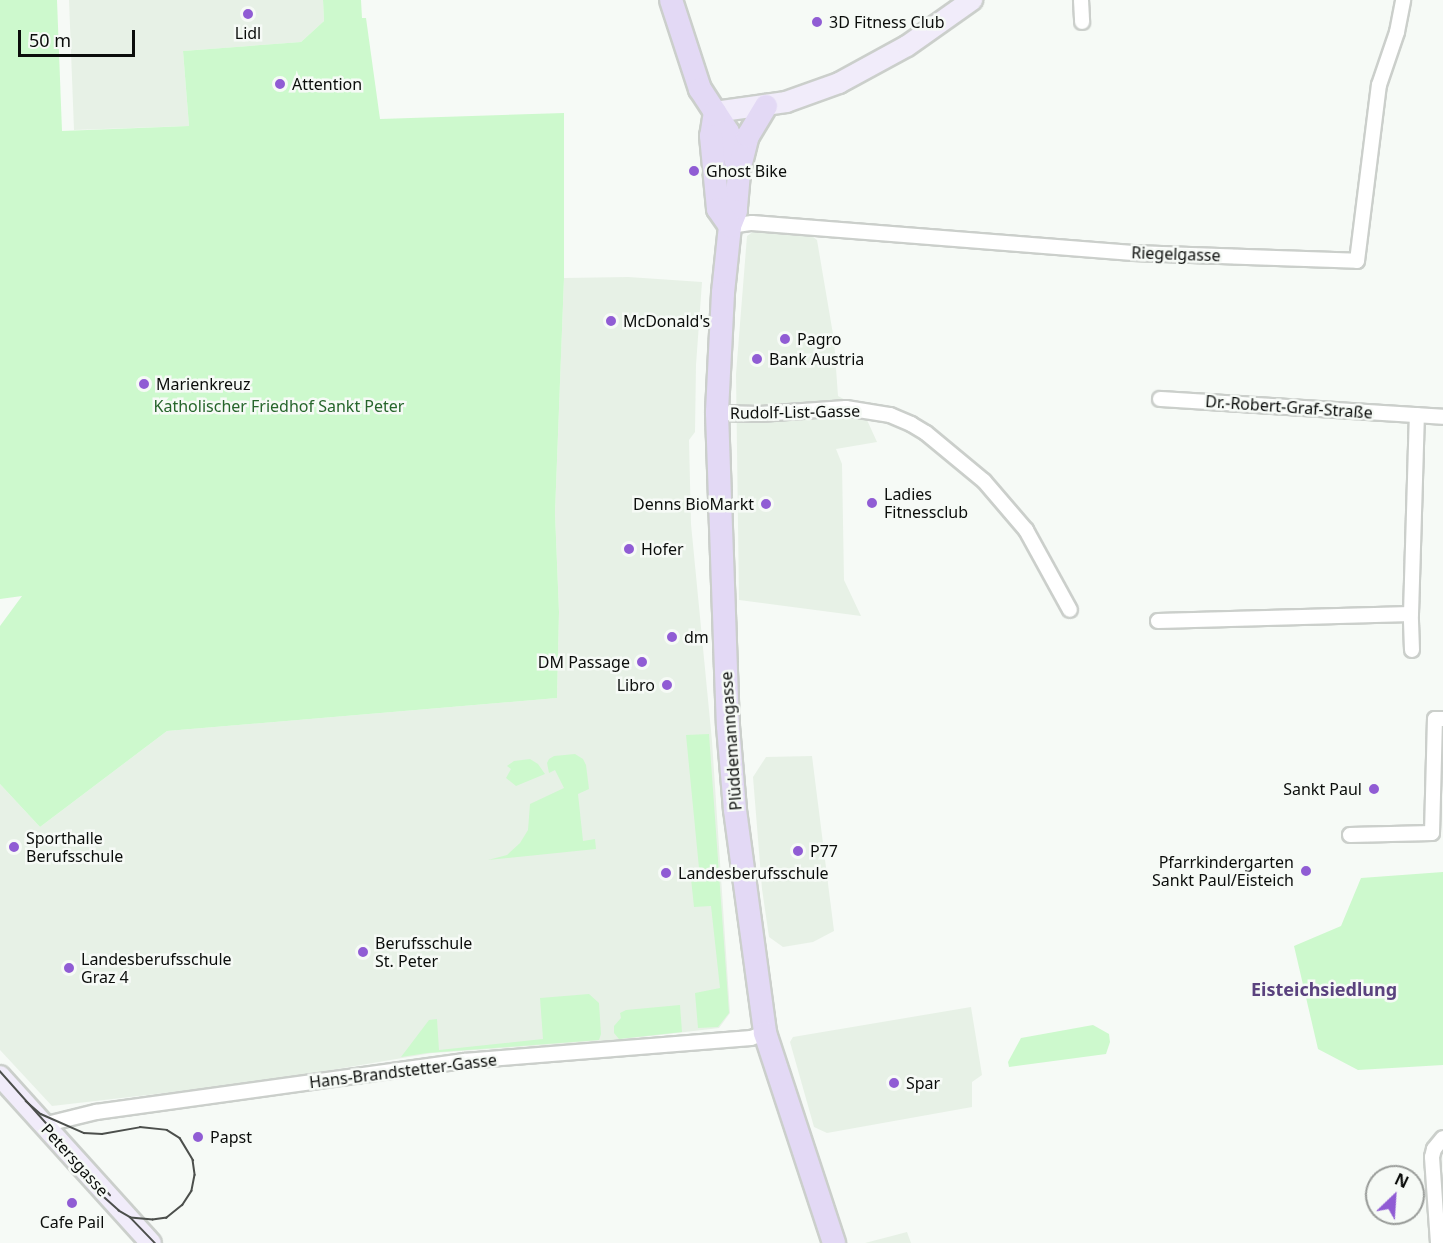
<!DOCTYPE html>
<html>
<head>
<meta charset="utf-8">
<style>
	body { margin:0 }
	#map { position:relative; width:1443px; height:1243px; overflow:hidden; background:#f6faf6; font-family:"Noto Sans",sans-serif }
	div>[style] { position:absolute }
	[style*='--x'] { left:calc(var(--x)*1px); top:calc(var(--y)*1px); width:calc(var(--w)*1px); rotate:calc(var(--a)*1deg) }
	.built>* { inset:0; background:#e7f1e6 }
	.green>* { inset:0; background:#cdf9cd }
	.roads { filter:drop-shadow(2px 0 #cbcfcb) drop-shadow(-2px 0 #cbcfcb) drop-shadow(0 2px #cbcfcb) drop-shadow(0 -2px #cbcfcb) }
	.street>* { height:14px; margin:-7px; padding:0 7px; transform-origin:7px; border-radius:7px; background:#fff }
	.secondary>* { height:20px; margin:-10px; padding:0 10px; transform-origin:10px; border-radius:10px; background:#f1ecfa }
	.primary>* { height:22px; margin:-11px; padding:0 11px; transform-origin:11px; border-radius:11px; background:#e3d9f5 }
	.tram>* { height:1.5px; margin:-0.75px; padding:0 0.75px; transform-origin:0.75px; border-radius:0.75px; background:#4c4f4c }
	.dots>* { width:16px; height:16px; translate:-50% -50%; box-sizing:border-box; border:3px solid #f6faf6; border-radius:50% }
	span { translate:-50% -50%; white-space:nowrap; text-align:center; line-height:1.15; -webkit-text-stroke:5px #f6faf6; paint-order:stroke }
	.poi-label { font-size:16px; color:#0b0d0b }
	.left { translate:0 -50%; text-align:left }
	.right { translate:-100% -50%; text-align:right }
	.street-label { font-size:16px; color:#0b0d0b }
	.park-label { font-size:16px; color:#26652b }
	.neighbourhood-label { font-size:18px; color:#5a427e; font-weight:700 }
	.north { position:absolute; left:1365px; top:1165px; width:60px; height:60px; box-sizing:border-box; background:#f6faf6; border:2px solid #989b98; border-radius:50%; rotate:25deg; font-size:16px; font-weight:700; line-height:24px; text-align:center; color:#0b0d0b }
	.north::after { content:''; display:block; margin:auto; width:21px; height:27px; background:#905cd4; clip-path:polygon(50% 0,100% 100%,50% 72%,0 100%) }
	.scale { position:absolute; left:18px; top:30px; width:117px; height:27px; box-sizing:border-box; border:3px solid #0b0d0b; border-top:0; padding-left:8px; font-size:18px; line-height:21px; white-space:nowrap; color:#0b0d0b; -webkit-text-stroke:4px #f6faf6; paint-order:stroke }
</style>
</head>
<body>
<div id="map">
	<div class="built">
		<i style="clip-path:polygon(69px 0,323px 0,324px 21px,301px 42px,183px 51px,189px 126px,74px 130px)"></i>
		<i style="clip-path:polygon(757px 229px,804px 230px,817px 240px,834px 340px,838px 396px,862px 409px,877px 442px,836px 449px,842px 464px,844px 580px,861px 616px,739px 600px,736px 374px,747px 236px)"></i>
		<i style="clip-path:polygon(628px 277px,702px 282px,696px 365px,695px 432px,689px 440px,691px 524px,712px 741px,730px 1013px,719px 1028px,609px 1041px,432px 1053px,260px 1082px,52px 1106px,0 1050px,0 784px,40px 827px,167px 731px,557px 698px,559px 612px,555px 513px,564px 278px)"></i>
		<i style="clip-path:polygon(812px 756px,834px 931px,813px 942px,783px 947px,769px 937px,762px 889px,753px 777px,766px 757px)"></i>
		<i style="clip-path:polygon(971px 1007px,982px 1075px,972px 1082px,972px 1107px,827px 1133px,814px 1127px,790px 1042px,793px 1037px)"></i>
		<i style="clip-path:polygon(907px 1232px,911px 1243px,865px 1243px)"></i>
	</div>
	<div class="green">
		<i style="clip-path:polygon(0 0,57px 0,62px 131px,189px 126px,183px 51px,301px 42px,324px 21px,323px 0,361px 0,362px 18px,366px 18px,380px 119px,564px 113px,564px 278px,555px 513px,559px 612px,557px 698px,167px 731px,40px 827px,0 784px,0 626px,22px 596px,0 599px)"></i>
		<i style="clip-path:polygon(709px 734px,729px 1013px,718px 1027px,698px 1028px,695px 993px,720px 988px,711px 906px,694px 907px,690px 869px,699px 868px,686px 735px)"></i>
		<i style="clip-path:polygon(575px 754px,583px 759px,586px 765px,589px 789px,578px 794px,583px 841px,595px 839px,596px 849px,488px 860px,507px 855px,520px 843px,528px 830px,530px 804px,564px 788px,555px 770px,549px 773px,547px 763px,549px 759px,554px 756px)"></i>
		<i style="clip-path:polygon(530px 759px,538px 764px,545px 774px,516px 786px,506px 778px,511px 769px,507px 766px,514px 761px)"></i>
		<i style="clip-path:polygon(1443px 872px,1443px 1065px,1358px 1070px,1318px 1049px,1294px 946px,1341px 926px,1361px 878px)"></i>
		<i style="clip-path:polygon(589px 994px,599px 1003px,601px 1034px,599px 1040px,427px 1053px,401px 1057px,429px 1020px,437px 1019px,439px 1050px,543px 1039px,540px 998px)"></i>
		<i style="clip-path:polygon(680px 1005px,682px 1032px,619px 1039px,614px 1033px,614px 1026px,621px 1018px,620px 1013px,626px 1010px)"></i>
		<i style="clip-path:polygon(1093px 1025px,1109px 1034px,1110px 1042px,1106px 1054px,1009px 1067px,1008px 1062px,1021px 1038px)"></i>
	</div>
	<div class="roads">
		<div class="street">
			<i style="--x:1081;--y:0;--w:22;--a:87"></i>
			<i style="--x:730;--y:226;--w:22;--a:-8"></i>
			<i style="--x:752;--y:223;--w:382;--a:4.5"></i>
			<i style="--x:1133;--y:253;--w:224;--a:2"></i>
			<i style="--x:1357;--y:261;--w:177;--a:-82.9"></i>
			<i style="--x:1379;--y:85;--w:56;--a:-71.2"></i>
			<i style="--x:1397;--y:32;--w:33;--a:-79"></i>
			<i style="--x:1160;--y:399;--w:284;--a:3.6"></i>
			<i style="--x:717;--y:413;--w:43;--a:1.3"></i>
			<i style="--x:760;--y:414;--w:86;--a:-4"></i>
			<i style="--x:846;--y:408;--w:45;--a:9"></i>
			<i style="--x:890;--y:415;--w:23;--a:23"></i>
			<i style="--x:911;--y:424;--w:17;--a:31"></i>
			<i style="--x:926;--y:433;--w:75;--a:39.6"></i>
			<i style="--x:984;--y:481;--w:65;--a:49.4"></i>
			<i style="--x:1026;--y:530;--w:91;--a:61.2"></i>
			<i style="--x:1158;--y:621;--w:253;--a:-1.6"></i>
			<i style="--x:1412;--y:650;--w:36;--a:-92"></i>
			<i style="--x:1411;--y:614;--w:199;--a:-88.3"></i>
			<i style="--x:1350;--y:835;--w:82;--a:-1.4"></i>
			<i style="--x:1432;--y:833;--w:114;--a:-88.5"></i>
			<i style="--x:1435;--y:719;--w:8;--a:0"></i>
			<i style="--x:43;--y:1125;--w:55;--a:-13.8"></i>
			<i style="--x:96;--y:1112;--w:372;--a:-7.9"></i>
			<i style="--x:464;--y:1061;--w:288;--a:-4.6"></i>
			<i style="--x:751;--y:1038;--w:15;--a:-20"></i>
			<i style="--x:1438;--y:1243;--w:86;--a:-94"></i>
			<i style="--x:1432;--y:1157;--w:8;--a:-76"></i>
			<i style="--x:1434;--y:1149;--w:14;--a:-51"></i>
		</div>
		<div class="secondary">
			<i style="--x:715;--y:112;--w:72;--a:-8"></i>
			<i style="--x:786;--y:102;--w:56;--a:-19.7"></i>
			<i style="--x:839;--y:83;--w:77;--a:-28.6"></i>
			<i style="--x:907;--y:46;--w:80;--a:-35.3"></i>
			<i style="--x:0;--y:1076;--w:225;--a:47.9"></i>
		</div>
		<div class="primary">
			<i style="--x:671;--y:0;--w:94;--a:72"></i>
			<i style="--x:700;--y:89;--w:51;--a:56.9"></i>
			<i style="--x:728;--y:132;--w:42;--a:75"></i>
			<i style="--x:739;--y:173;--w:38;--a:95"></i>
			<i style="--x:736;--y:211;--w:16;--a:112"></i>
			<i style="--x:730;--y:226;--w:67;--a:96"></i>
			<i style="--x:723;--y:293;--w:120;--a:92.9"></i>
			<i style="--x:717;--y:413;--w:313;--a:88"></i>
			<i style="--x:728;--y:726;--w:84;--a:85.2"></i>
			<i style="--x:735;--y:810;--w:225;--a:82.3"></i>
			<i style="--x:765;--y:1033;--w:221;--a:71.8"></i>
			<i style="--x:715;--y:112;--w:24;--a:99"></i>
			<i style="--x:711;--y:136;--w:73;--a:84.5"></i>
			<i style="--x:718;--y:209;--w:21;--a:55"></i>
			<i style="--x:739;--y:171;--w:36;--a:-76"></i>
			<i style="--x:748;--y:136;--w:35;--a:-59"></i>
		</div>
	</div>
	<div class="tram">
		<i style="--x:0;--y:1071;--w:166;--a:48.4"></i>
		<i style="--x:26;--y:1101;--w:20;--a:41"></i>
		<i style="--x:41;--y:1114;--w:47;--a:23.8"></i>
		<i style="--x:84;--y:1133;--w:18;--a:3"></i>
		<i style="--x:102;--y:1134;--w:39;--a:-10"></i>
		<i style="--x:140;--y:1127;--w:27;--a:6"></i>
		<i style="--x:167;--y:1130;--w:15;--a:32"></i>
		<i style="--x:180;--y:1138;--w:26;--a:59"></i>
		<i style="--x:193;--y:1160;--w:15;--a:82"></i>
		<i style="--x:195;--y:1175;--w:16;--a:101"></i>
		<i style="--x:192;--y:1191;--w:17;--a:123"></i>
		<i style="--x:183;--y:1205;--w:21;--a:141"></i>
		<i style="--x:167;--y:1218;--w:14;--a:172"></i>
		<i style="--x:153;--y:1220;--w:22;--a:-175"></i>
		<i style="--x:131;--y:1218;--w:14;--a:-150"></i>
		<i style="--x:119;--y:1211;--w:30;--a:-138"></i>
		<i style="--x:130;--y:1217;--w:36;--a:46"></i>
	</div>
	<div class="dots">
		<i style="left:248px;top:14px;background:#905cd4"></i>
		<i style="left:817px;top:22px;background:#905cd4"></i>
		<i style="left:280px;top:84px;background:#905cd4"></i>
		<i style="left:694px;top:171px;background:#905cd4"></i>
		<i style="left:611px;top:321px;background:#905cd4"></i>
		<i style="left:785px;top:339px;background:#905cd4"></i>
		<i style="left:757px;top:359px;background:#905cd4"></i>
		<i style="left:144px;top:384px;background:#905cd4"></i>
		<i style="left:872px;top:503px;background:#905cd4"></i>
		<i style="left:766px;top:504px;background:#905cd4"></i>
		<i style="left:629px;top:549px;background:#905cd4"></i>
		<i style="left:672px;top:637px;background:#905cd4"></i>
		<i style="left:642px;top:662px;background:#905cd4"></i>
		<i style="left:667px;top:685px;background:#905cd4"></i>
		<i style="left:1374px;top:789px;background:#905cd4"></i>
		<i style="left:14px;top:847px;background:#905cd4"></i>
		<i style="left:798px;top:851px;background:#905cd4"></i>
		<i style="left:1306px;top:871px;background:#905cd4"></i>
		<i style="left:666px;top:873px;background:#905cd4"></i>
		<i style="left:363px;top:952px;background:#905cd4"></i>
		<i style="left:69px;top:968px;background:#905cd4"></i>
		<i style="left:894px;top:1083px;background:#905cd4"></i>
		<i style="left:198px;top:1137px;background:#905cd4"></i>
		<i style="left:72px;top:1203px;background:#905cd4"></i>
	</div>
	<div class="poi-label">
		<span class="left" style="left:829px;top:22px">3D Fitness Club</span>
		<span style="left:248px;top:33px">Lidl</span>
		<span class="left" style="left:292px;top:84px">Attention</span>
		<span class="left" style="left:706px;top:171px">Ghost Bike</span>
		<span class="left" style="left:623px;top:321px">McDonald's</span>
		<span class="left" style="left:797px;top:339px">Pagro</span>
		<span class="left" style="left:769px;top:359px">Bank Austria</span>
		<span class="left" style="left:156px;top:384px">Marienkreuz</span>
		<span class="left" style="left:884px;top:503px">Ladies<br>Fitnessclub</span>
		<span class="right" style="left:754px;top:504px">Denns BioMarkt</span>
		<span class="left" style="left:641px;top:549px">Hofer</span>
		<span class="left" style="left:684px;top:637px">dm</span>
		<span class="right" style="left:630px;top:662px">DM Passage</span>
		<span class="right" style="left:655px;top:685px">Libro</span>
		<span class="right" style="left:1362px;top:789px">Sankt Paul</span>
		<span class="left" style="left:26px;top:847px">Sporthalle<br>Berufsschule</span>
		<span class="left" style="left:810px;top:851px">P77</span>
		<span class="right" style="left:1294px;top:871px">Pfarrkindergarten<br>Sankt Paul/Eisteich</span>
		<span class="left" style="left:678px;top:873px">Landesberufsschule</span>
		<span class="left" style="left:375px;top:952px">Berufsschule<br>St. Peter</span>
		<span class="left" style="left:81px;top:968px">Landesberufsschule<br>Graz 4</span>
		<span class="left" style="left:906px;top:1083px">Spar</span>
		<span class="left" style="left:210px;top:1137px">Papst</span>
		<span style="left:72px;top:1222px">Cafe Pail</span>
	</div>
	<div class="street-label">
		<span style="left:1176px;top:254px;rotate:2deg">Riegelgasse</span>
		<span style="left:1289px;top:407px;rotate:4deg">Dr.-Robert-Graf-Straße</span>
		<span style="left:795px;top:412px;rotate:-1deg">Rudolf-List-Gasse</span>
		<span style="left:731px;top:741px;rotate:-94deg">Plüddemanngasse</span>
		<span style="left:403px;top:1071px;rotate:-7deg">Hans-Brandstetter-Gasse</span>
		<span style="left:75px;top:1160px;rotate:48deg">Petersgasse</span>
	</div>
	<div class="park-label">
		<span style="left:279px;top:406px">Katholischer Friedhof Sankt Peter</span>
	</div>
	<div class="neighbourhood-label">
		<span style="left:1324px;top:989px">Eisteichsiedlung</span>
	</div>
	<div class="north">N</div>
	<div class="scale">50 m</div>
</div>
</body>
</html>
